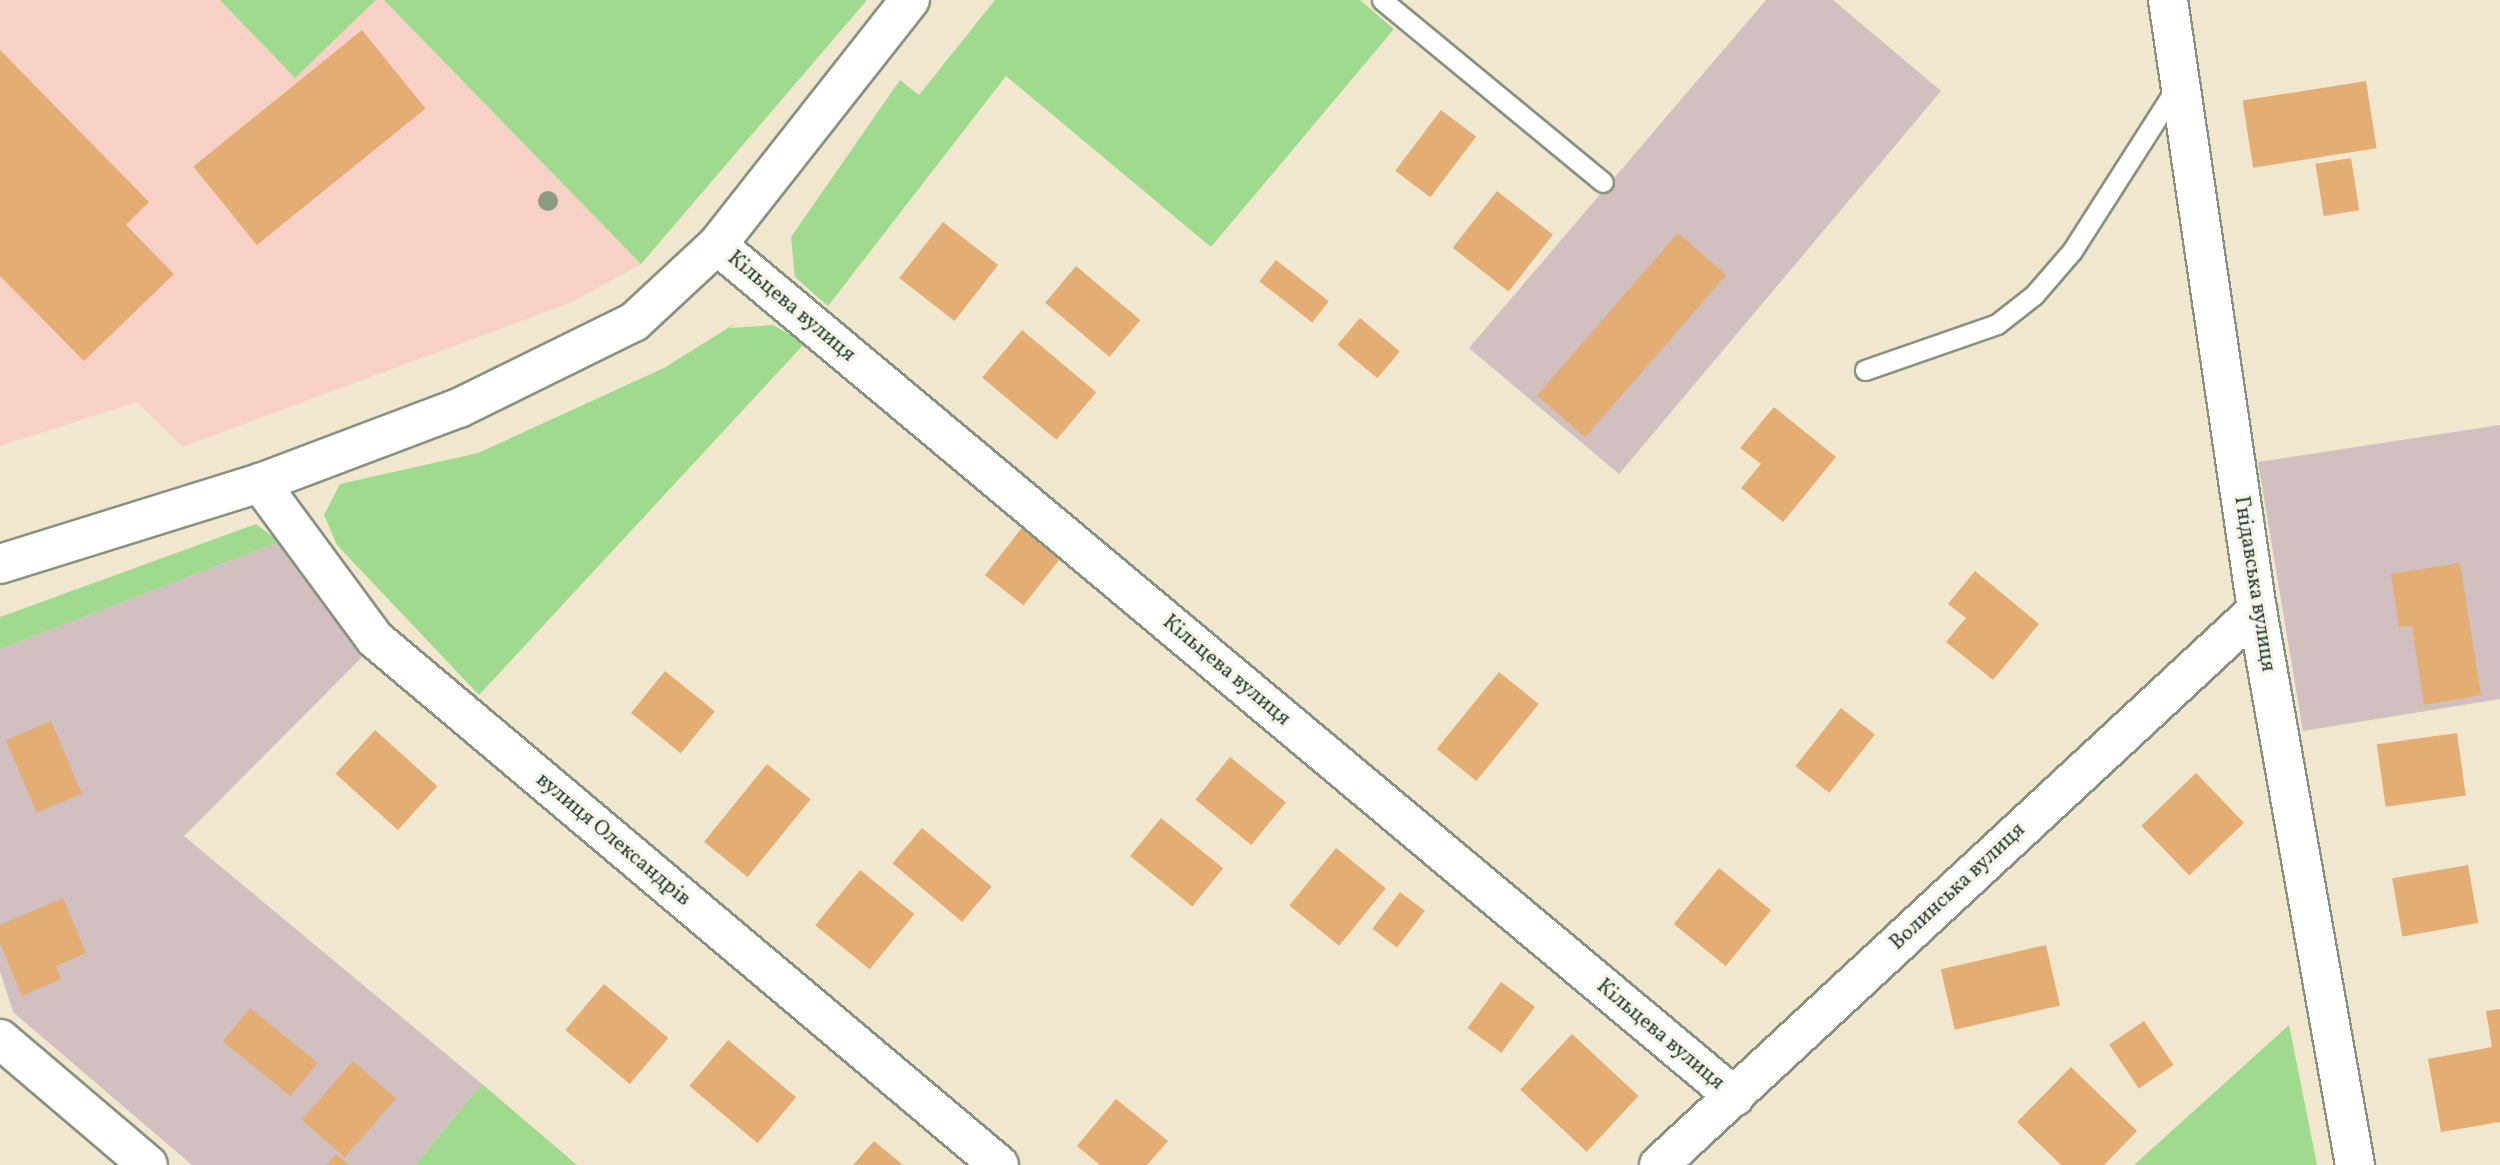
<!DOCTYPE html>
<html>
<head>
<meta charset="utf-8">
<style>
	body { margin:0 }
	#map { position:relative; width:2500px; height:1165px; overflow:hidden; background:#f1e7ce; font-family:Vollkorn,serif }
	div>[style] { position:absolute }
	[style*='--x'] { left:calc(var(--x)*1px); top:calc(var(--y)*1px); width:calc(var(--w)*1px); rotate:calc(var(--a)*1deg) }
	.built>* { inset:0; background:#f7d1c6 }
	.industrial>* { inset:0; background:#d2bfbf }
	.green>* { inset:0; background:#9fda8e }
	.building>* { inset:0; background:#e4ad74; transform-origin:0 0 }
	.roads { filter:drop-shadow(2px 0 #889281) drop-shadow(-2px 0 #889281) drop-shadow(0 2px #889281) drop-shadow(0 -2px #889281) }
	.lane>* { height:19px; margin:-9.5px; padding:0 9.5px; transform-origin:9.5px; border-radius:9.5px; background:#fff }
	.street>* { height:38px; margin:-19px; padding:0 19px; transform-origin:19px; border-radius:19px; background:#fff }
	.primary>* { height:38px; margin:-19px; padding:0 19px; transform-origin:19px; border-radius:19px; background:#fff }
	.trees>* { width:20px; height:20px; margin:-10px; border-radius:50%; background:#8c9b83 }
	span { translate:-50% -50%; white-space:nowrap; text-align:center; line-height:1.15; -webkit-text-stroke:6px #f7f3e8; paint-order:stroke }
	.street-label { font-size:21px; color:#1f3d34 }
</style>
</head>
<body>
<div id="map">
	<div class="built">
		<i style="clip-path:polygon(0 0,220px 0,295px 78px,376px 0,384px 0,641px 264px,574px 301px,183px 447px,137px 402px,0 446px)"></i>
	</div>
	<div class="industrial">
		<i style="clip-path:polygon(1766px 0,1833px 0,1941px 91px,1619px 474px,1469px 348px)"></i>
		<i style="clip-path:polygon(2500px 425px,2500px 699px,2303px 731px,2258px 462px)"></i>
		<i style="clip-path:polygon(279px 542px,363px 656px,184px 836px,482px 1084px,415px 1165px,192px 1165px,13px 1012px,0 971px,0 649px)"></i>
	</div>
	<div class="green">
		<i style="clip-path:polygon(220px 0,376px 0,295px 78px)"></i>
		<i style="clip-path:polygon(384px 0,867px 0,641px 264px)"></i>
		<i style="clip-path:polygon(995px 0,1360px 0,1394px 29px,1211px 247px,1006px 76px,828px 306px,795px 277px,791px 237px,900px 80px,919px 95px)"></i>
		<i style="clip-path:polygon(736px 323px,730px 328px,773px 325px,805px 343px,479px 695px,337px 545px,324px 515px,340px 484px,478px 453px,664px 368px)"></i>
		<i style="clip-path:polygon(256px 524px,279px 542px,0 649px,0 617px)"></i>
		<i style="clip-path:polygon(2289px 1025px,2317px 1165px,2134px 1165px)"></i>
		<i style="clip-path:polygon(482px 1084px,577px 1165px,415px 1165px)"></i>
	</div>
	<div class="building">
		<i style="left:362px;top:30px;width:101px;height:217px;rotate:51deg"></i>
		<i style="clip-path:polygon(0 50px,149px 202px,126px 225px,174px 274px,84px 361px,0 276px)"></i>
		<i style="left:2366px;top:81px;width:68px;height:125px;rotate:81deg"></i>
		<i style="left:1441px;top:110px;width:44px;height:76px;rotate:37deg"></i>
		<i style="left:2351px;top:158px;width:53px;height:36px;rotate:81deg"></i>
		<i style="left:1497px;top:191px;width:71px;height:72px;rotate:38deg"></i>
		<i style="left:943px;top:222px;width:70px;height:71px;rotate:38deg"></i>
		<i style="left:1678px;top:233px;width:64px;height:215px;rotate:41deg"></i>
		<i style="left:1276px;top:260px;width:67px;height:27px;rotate:38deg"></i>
		<i style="left:1076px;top:266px;width:84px;height:48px;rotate:40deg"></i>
		<i style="left:1360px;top:318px;width:52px;height:35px;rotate:40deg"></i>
		<i style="left:1022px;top:330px;width:97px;height:62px;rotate:40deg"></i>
		<i style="clip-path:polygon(1774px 407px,1836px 457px,1783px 522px,1741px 488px,1761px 464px,1740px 448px)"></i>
		<i style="left:1028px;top:520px;width:49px;height:70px;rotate:38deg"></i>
		<i style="clip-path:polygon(2460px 563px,2481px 695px,2424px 705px,2412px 626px,2399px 627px,2391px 574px)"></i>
		<i style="clip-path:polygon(1975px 571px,2039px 624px,1993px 680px,1946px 642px,1966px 618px,1948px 604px)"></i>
		<i style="left:665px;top:671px;width:64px;height:54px;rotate:39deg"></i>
		<i style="left:1499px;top:672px;width:51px;height:99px;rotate:39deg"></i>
		<i style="left:1841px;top:708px;width:43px;height:74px;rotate:38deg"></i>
		<i style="left:51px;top:721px;width:79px;height:49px;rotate:67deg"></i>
		<i style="left:375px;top:730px;width:84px;height:59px;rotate:42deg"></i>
		<i style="left:2457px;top:733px;width:63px;height:81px;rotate:82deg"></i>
		<i style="left:1230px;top:757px;width:72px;height:55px;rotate:39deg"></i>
		<i style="left:767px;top:764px;width:56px;height:100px;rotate:39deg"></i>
		<i style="left:2196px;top:773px;width:69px;height:76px;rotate:46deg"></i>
		<i style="left:1161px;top:818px;width:80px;height:49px;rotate:39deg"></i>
		<i style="left:922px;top:828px;width:91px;height:46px;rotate:40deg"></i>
		<i style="left:1336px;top:848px;width:64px;height:74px;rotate:39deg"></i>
		<i style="left:2468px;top:865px;width:59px;height:77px;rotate:80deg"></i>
		<i style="left:1719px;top:868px;width:67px;height:72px;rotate:39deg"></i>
		<i style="left:860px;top:870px;width:70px;height:71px;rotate:39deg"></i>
		<i style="left:1400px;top:892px;width:31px;height:46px;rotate:37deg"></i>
		<i style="clip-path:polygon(63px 898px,86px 953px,56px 966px,61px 979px,22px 996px,0 943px,0 925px)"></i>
		<i style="left:2046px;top:945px;width:62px;height:108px;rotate:77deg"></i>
		<i style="left:1501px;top:982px;width:42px;height:57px;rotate:36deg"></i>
		<i style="left:604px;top:984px;width:84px;height:60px;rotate:40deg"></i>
		<i style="left:250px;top:1008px;width:87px;height:43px;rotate:39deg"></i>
		<i style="clip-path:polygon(2500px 1009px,2500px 1122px,2441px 1132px,2428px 1059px,2492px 1047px,2486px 1011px)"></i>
		<i style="left:2144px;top:1021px;width:53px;height:42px;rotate:56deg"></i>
		<i style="left:1572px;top:1034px;width:91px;height:76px;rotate:43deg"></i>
		<i style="left:728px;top:1040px;width:89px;height:60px;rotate:40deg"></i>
		<i style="left:353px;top:1061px;width:57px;height:78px;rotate:41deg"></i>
		<i style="clip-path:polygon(2071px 1067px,2137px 1131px,2104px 1165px,2061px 1165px,2017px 1122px)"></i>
		<i style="clip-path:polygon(1116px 1099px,1168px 1141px,1147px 1165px,1100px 1165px,1077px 1146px)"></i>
		<i style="clip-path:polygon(874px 1141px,903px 1165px,853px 1165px)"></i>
		<i style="clip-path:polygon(336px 1154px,349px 1165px,326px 1165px)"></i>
	</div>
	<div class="roads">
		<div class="lane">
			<i style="--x:1382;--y:0;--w:286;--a:39.5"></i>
			<i style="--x:1865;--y:370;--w:140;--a:-19.2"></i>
			<i style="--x:1997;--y:324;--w:47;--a:-38.1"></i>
			<i style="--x:2034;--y:295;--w:58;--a:-49.2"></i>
			<i style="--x:2072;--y:251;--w:195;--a:-57.4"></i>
		</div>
		<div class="street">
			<i style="--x:2168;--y:0;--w:616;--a:81.7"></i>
			<i style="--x:2257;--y:610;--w:564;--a:79.99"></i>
			<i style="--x:717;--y:245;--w:1327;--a:39.93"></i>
			<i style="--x:260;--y:483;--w:194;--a:53.6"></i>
			<i style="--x:375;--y:639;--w:816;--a:40.13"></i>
			<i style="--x:0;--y:1039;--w:194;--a:40.4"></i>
			<i style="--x:1659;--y:1165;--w:816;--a:-42.86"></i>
		</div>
		<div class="primary">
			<i style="--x:0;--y:564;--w:272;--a:-17.3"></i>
			<i style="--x:260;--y:483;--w:213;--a:-20.7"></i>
			<i style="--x:459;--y:408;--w:195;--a:-26.2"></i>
			<i style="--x:634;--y:322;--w:113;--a:-42.9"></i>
			<i style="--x:717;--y:245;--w:312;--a:-51.8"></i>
		</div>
	</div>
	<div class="trees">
		<i style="left:548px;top:201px"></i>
	</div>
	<div class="street-label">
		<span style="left:791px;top:307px;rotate:40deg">Кільцева вулиця</span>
		<span style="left:2254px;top:584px;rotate:81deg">Гнідавська вулиця</span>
		<span style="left:1226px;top:671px;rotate:40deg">Кільцева вулиця</span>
		<span style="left:613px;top:840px;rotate:40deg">вулиця Олександрів</span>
		<span style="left:1958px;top:887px;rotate:-43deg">Волинська вулиця</span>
		<span style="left:1660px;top:1035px;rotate:40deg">Кільцева вулиця</span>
	</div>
</div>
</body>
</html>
